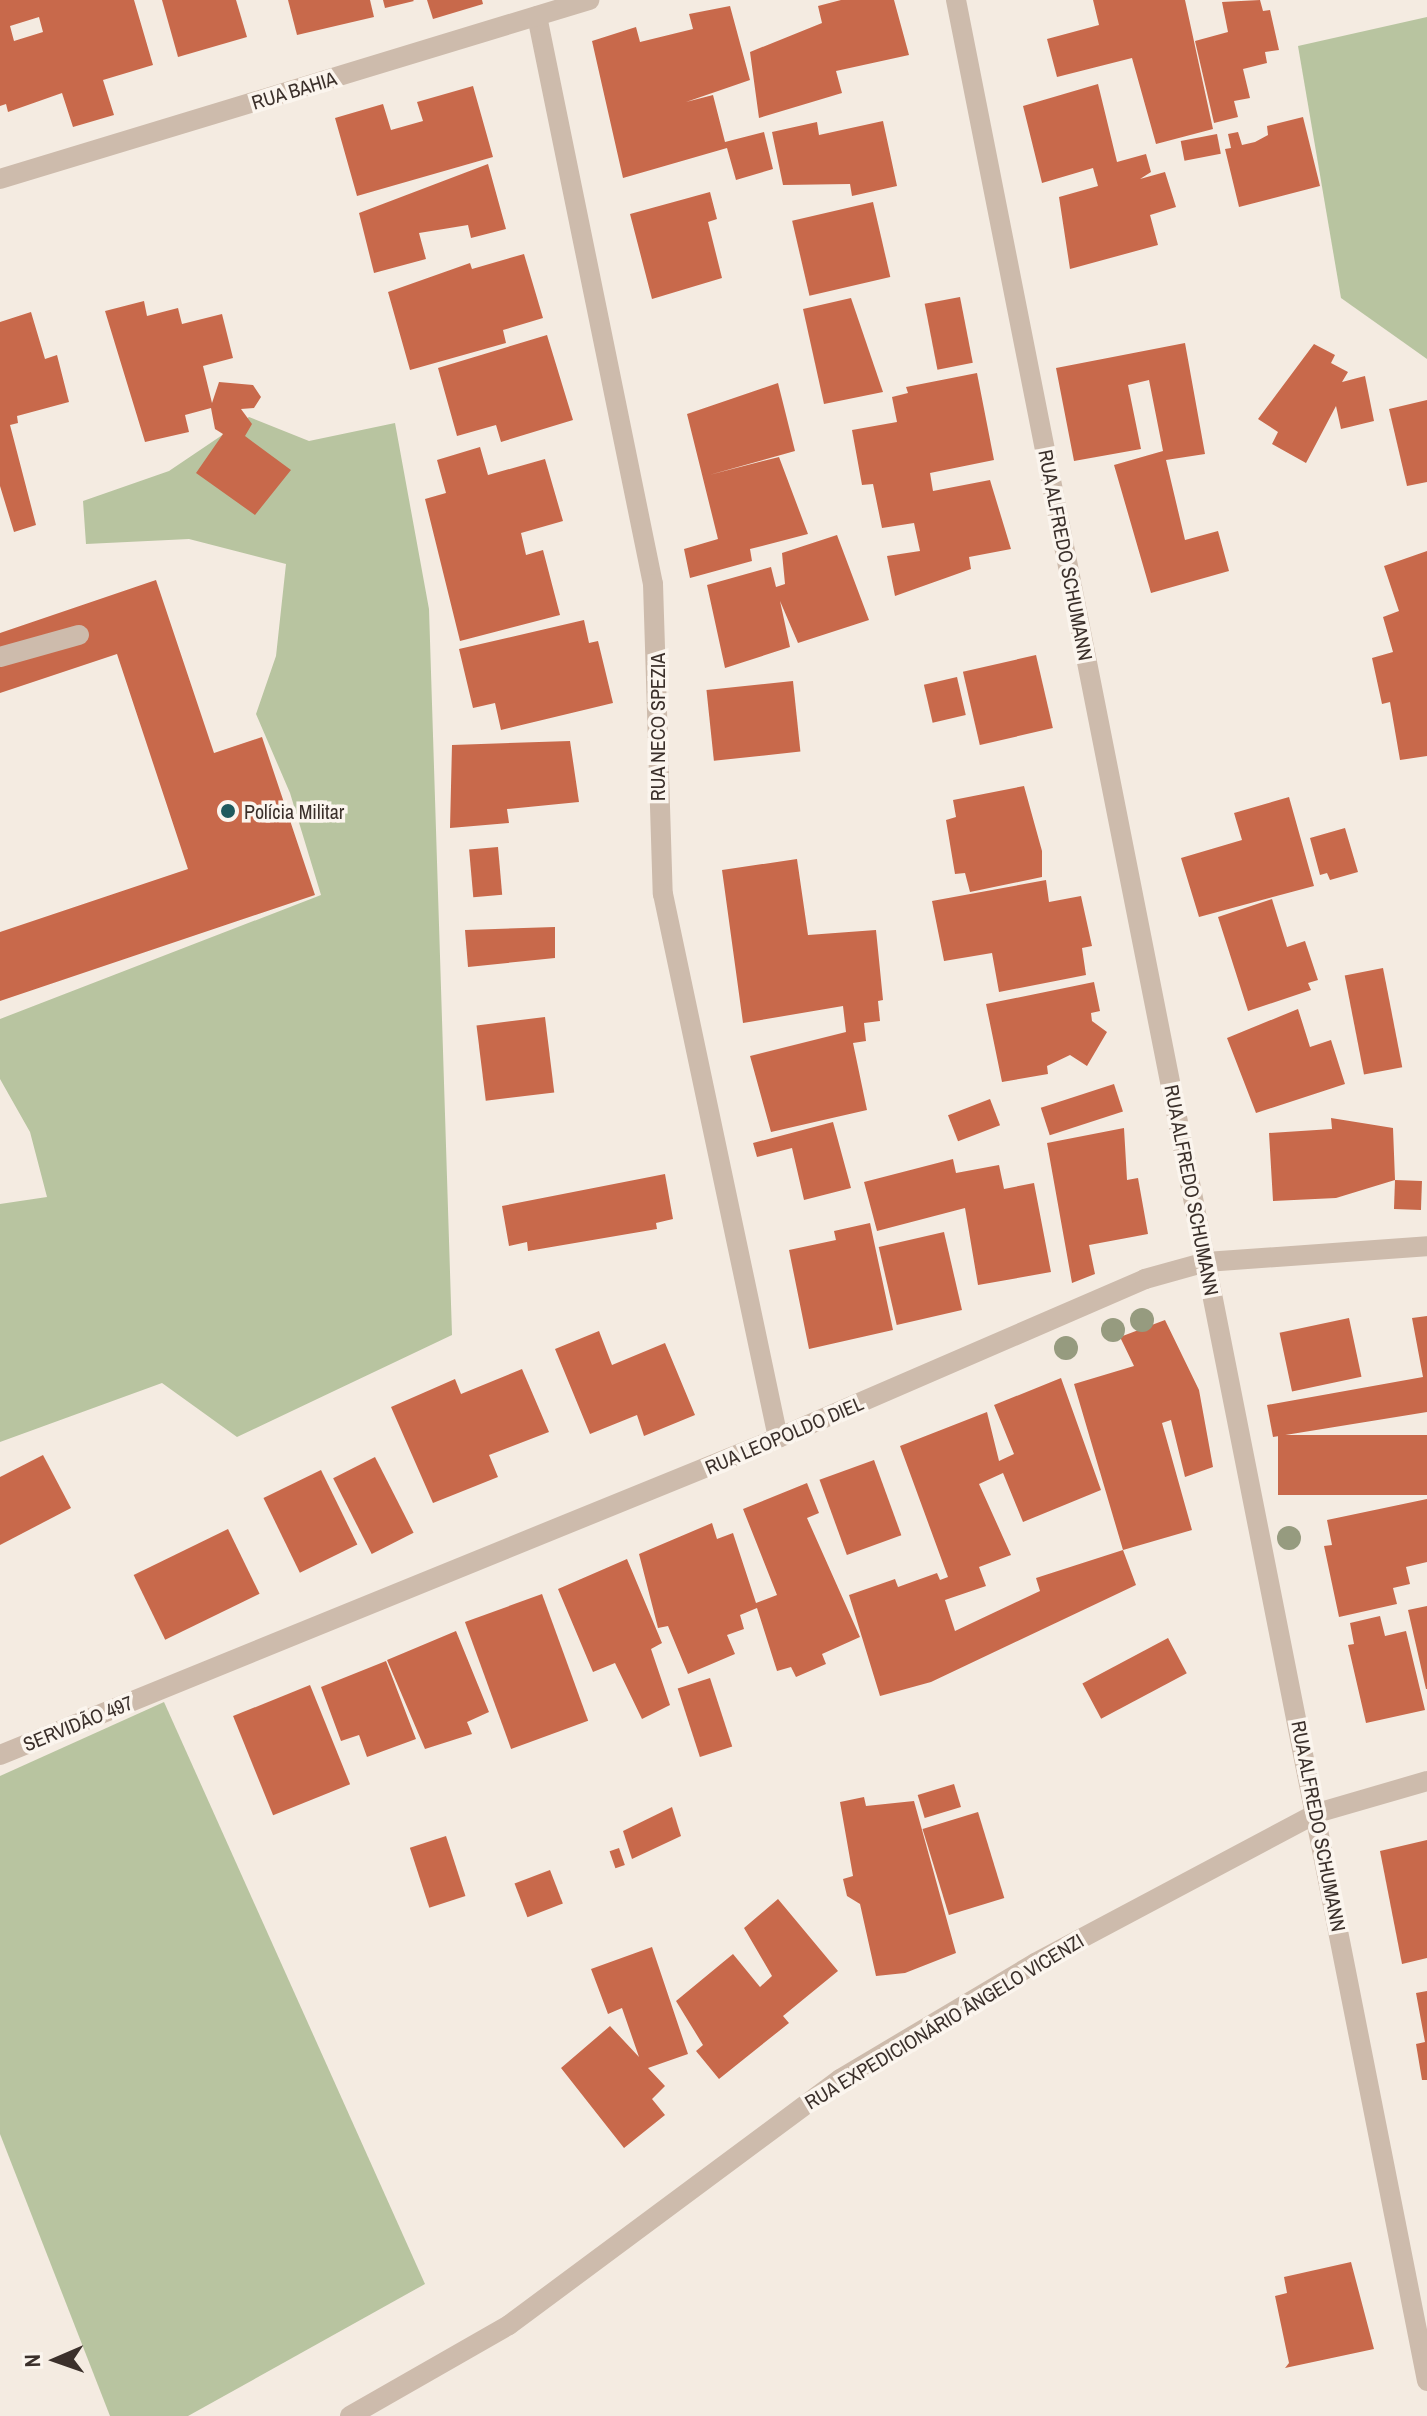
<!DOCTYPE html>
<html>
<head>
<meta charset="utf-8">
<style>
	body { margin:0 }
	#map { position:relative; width:1427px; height:2416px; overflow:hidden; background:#f4ebe1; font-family:"Archivo Narrow",sans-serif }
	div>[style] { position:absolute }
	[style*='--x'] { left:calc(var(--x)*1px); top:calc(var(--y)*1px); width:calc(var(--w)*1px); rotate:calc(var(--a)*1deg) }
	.green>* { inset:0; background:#b8c4a0 }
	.building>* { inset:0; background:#c8694b; transform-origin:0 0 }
	.service>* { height:20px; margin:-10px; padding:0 10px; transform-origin:10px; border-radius:10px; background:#cdbbac }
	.minor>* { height:20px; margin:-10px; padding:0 10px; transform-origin:10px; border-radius:10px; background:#cdbbac }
	.trees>* { width:24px; height:24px; margin:-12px; border-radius:50%; background:#969b7f }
	.dots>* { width:22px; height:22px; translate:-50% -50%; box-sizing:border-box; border:4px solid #fbf5ee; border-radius:50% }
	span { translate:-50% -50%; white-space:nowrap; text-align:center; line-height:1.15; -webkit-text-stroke:7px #fbf5ee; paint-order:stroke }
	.street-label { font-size:20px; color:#3b302b }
	.poi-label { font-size:20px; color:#3b302b }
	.left { translate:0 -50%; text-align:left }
	.north { position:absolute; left:16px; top:2320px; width:80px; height:80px; -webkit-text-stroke:6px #fbf5ee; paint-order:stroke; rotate:268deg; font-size:22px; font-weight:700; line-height:32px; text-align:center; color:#3b302b }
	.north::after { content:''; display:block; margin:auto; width:28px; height:36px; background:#3b302b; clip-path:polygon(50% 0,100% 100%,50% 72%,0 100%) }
</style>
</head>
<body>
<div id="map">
	<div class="green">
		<i style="clip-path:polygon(1427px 17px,1427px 359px,1341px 298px,1298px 46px)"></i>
		<i style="clip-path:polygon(249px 417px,309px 441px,395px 423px,429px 609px,452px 1335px,237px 1437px,162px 1383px,0 1442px,0 1204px,47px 1197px,30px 1132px,0 1079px,0 1019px,321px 895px,290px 793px,256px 714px,276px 656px,286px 564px,189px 539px,86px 544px,83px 501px,169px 471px)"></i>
		<i style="clip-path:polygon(164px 1702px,425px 2284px,188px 2416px,110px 2416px,0 2134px,0 1776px)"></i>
	</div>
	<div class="building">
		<i style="clip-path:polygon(evenodd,0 0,134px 0,153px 65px,103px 80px,114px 115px,73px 127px,62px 93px,8px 112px,6px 104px,0 106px,0 0,39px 17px,43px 32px,14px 41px,10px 26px,39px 17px)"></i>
		<i style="clip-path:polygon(162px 0,236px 0,247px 37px,178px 57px)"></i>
		<i style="clip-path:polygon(288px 0,370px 0,374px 17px,297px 35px)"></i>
		<i style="clip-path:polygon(383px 0,413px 0,414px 1px,385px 8px)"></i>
		<i style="clip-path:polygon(427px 0,482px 0,483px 4px,433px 19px)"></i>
		<i style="clip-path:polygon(841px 0,894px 0,909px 55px,836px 71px,842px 93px,759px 118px,750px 52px,822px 23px,818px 6px)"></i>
		<i style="clip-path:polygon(1093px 0,1185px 0,1213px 129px,1156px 144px,1132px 58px,1057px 77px,1047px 39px,1099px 25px)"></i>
		<i style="clip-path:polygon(1260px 0,1263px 11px,1270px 10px,1279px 50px,1265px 52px,1267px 63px,1243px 69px,1250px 98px,1234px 101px,1238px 117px,1214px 123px,1195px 41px,1228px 32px,1222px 2px)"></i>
		<i style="clip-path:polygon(730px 6px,750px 80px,686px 102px,713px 95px,725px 142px,764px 132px,773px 169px,736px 180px,727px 148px,623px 178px,592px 41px,636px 27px,640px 42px,693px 29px,689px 14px)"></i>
		<i style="clip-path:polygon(1098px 84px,1117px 162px,1146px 154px,1151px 172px,1140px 179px,1165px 172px,1176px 207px,1150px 215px,1158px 245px,1070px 269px,1059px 197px,1098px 186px,1093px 168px,1042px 183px,1023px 106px)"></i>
		<i style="clip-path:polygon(473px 86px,493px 157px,357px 196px,335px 118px,383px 104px,391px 130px,423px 121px,417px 102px)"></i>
		<i style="clip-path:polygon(1303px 117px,1320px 186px,1239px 207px,1225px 149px,1231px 148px,1228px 134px,1238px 132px,1242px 145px,1255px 142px,1268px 135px,1267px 126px)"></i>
		<i style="clip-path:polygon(883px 121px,897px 186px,852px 196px,850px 184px,783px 185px,772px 132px,817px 122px,819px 135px)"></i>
		<i style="left:1217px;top:134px;width:20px;height:37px;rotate:79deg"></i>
		<i style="clip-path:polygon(488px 164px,506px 229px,471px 238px,468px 225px,419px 233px,426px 259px,374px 273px,359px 213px)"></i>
		<i style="clip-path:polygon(710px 192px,717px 219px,708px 222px,722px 278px,652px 299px,630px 214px)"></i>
		<i style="left:873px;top:202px;width:77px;height:83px;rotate:77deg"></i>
		<i style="clip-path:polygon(524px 254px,543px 318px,503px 330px,506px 343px,410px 370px,388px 292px,470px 263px,472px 269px)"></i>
		<i style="left:960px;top:297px;width:67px;height:36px;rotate:79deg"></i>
		<i style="clip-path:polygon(851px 298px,883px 392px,824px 404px,803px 309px)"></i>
		<i style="clip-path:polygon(144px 301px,147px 316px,178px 308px,182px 324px,222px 314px,233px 358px,203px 366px,212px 403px,219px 382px,253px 385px,261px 397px,254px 408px,241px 409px,252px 424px,245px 436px,291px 470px,255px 515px,196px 473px,223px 434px,215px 429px,211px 408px,185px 415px,189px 432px,145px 442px,105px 311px)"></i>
		<i style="clip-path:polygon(31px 312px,45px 359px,57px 355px,69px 402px,17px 416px,18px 423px,10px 425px,36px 525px,14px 532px,0 486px,0 322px)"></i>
		<i style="clip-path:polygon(547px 335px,573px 420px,501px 442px,496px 425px,457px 436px,438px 368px)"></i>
		<i style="clip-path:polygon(1185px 343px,1205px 454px,1166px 460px,1185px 540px,1218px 531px,1229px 571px,1151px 593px,1114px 465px,1163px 451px,1149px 380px,1128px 385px,1141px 449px,1074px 461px,1056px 368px)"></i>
		<i style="clip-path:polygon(1314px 344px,1335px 355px,1331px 363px,1348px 372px,1342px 382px,1365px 376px,1374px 421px,1341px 429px,1336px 406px,1306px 463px,1272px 444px,1278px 432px,1258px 419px)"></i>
		<i style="clip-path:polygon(977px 373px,994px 460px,930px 473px,933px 491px,990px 480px,1011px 549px,969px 557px,971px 569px,895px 596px,887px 556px,920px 551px,914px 523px,882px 528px,873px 484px,862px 485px,852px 430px,897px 422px,892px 397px,908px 393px,906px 387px)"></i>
		<i style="clip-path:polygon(778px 383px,795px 451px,709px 475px,779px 457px,808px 534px,750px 549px,752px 561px,690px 578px,684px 549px,718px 539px,687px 414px)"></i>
		<i style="clip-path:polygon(1427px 400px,1427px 482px,1407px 486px,1389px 409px)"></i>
		<i style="clip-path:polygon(480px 447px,488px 475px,545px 459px,563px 521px,521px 533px,526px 555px,543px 550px,560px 615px,460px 641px,425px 499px,446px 493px,437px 460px)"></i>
		<i style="clip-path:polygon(837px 535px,869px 620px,798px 643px,780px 601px,790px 647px,725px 668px,707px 585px,771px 567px,776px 587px,785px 584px,782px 553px)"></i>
		<i style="clip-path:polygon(1427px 551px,1427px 756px,1400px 760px,1390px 702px,1382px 704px,1372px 658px,1393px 652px,1383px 617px,1399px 611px,1384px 566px)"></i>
		<i style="clip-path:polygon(156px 580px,214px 753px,262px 737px,315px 895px,0 1001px,0 932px,188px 869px,117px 654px,0 693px,0 633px)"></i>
		<i style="clip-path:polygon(584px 620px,589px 643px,598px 641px,613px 703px,501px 730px,495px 703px,473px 708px,459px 649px)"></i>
		<i style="left:1036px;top:655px;width:75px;height:75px;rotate:77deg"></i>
		<i style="left:957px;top:677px;width:39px;height:34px;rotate:77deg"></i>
		<i style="left:793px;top:681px;width:71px;height:87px;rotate:84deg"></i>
		<i style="clip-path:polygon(570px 741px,579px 802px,507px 809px,509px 823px,450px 828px,452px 745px)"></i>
		<i style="clip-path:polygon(1024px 786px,1042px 851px,1042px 877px,970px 892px,965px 873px,955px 874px,946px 820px,956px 817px,953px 800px)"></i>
		<i style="clip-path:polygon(1289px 797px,1314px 886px,1199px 917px,1181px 858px,1242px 840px,1234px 813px)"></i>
		<i style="clip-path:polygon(1345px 828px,1358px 872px,1330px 880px,1327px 873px,1320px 875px,1310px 838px)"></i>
		<i style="left:498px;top:847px;width:48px;height:29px;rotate:85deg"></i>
		<i style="clip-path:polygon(797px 859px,808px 935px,876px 930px,883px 1000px,878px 1001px,880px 1021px,864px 1023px,866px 1041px,853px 1043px,867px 1110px,771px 1132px,750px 1056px,846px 1032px,843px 1006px,743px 1023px,722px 870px)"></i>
		<i style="clip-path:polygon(1046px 880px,1049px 902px,1081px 896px,1092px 946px,1082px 948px,1086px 975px,999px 992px,992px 953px,944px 961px,932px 901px)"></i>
		<i style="clip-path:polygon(1272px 899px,1287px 947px,1305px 941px,1318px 980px,1308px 983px,1311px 990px,1248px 1011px,1218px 917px)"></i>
		<i style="clip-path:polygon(555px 927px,555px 958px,468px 967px,465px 930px)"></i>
		<i style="left:1383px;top:968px;width:101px;height:39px;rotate:79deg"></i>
		<i style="clip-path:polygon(1094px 982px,1100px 1011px,1091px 1013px,1092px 1021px,1107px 1032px,1087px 1066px,1070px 1055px,1047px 1066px,1048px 1074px,1002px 1082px,986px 1004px)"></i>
		<i style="clip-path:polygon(1298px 1009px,1310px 1047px,1331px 1040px,1345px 1084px,1256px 1113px,1227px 1038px)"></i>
		<i style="left:545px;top:1017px;width:76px;height:69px;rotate:83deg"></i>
		<i style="left:1114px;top:1084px;width:29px;height:77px;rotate:72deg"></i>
		<i style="left:990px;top:1099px;width:28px;height:45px;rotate:69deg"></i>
		<i style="clip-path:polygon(1331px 1118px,1393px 1128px,1395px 1180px,1336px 1198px,1273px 1201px,1269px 1133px,1332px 1129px)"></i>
		<i style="clip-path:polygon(833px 1122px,851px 1188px,804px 1200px,792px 1148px,757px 1157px,753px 1143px)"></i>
		<i style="clip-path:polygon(1124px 1128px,1127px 1180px,1138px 1178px,1148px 1234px,1089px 1245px,1095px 1274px,1072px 1283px,1047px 1143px)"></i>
		<i style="clip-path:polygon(953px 1159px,956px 1173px,999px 1165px,1004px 1189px,1034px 1183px,1051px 1272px,978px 1285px,965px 1208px,877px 1231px,864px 1182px)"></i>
		<i style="clip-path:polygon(665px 1174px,673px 1219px,656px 1223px,657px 1229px,528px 1251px,527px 1242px,509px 1246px,502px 1206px)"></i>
		<i style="left:1395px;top:1180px;width:27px;height:29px;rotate:2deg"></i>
		<i style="clip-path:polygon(870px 1223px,893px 1330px,809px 1349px,789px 1250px,836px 1240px,834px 1231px)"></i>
		<i style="left:944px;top:1232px;width:80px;height:67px;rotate:77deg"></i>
		<i style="clip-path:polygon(1427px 1316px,1427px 1412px,1273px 1437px,1267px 1405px,1423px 1377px,1412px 1318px)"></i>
		<i style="left:1349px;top:1318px;width:60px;height:71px;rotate:78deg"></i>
		<i style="clip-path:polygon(1165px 1320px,1199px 1390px,1213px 1467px,1185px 1477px,1171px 1420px,1162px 1423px,1192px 1530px,1123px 1550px,1074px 1384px,1134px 1366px,1120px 1337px)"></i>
		<i style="clip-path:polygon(599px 1331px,612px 1365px,665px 1343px,695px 1415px,644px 1436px,637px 1415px,590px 1434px,555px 1349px)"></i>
		<i style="clip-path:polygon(522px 1369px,549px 1432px,489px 1455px,498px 1477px,433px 1503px,391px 1407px,455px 1379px,461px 1394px)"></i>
		<i style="clip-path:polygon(1061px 1378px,1101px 1490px,1023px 1522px,1003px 1473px,979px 1484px,1011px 1555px,979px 1567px,986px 1586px,945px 1600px,955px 1631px,1040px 1591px,1036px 1578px,1123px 1550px,1136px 1585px,931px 1682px,880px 1696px,849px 1595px,895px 1579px,898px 1587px,937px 1573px,940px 1580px,948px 1577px,900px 1446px,987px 1412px,999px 1461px,1014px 1454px,994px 1405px)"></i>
		<i style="left:1427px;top:1435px;width:60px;height:149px;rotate:90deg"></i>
		<i style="clip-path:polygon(43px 1455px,71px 1508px,0 1545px,0 1477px)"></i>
		<i style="left:375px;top:1457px;width:85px;height:47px;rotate:63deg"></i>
		<i style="left:874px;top:1460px;width:80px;height:58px;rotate:70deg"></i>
		<i style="left:321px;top:1470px;width:83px;height:64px;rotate:64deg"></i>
		<i style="clip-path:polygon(807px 1483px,819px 1513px,807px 1518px,860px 1637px,822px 1654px,826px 1664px,796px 1677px,791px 1667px,777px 1671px,757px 1608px,740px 1615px,744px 1629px,727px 1635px,735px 1654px,688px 1674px,668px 1626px,658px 1628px,639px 1554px,712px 1523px,717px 1539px,733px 1533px,756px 1603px,777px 1595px,743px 1509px)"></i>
		<i style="clip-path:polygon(1427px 1499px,1427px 1562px,1406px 1567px,1410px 1584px,1393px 1588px,1397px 1604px,1339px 1617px,1324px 1546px,1332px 1545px,1327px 1520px)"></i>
		<i style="left:228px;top:1529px;width:72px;height:105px;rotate:64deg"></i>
		<i style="clip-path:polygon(627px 1559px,662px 1643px,651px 1649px,670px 1705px,642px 1719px,615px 1663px,593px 1672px,558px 1589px)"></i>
		<i style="left:542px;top:1594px;width:135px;height:82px;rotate:70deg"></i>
		<i style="clip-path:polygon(1427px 1606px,1427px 1689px,1426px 1689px,1408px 1610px)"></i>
		<i style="clip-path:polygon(1380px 1616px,1385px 1636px,1406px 1631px,1425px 1710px,1366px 1723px,1348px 1645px,1354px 1644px,1350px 1623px)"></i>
		<i style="clip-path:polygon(456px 1631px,489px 1712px,467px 1722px,472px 1734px,425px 1749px,387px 1660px)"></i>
		<i style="left:1168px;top:1638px;width:40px;height:97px;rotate:62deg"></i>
		<i style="clip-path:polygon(386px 1661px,416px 1739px,367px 1757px,359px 1735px,341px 1741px,321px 1687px)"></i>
		<i style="left:710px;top:1678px;width:72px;height:34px;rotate:72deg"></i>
		<i style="left:310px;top:1685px;width:107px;height:83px;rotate:68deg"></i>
		<i style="left:954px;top:1784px;width:24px;height:38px;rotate:73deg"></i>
		<i style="clip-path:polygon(864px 1797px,866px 1806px,914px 1801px,956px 1953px,905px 1973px,876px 1976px,860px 1904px,847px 1896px,843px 1879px,853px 1876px,840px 1802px)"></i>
		<i style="clip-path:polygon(672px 1807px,681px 1836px,632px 1859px,623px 1831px)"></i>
		<i style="left:978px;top:1812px;width:90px;height:58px;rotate:73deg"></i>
		<i style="left:446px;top:1836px;width:63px;height:38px;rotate:72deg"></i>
		<i style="clip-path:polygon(1427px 1840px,1427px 1958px,1402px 1964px,1380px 1851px)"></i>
		<i style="left:619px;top:1848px;width:18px;height:10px;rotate:71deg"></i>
		<i style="left:550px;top:1870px;width:36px;height:38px;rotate:69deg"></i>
		<i style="clip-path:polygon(778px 1899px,838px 1971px,783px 2016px,789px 2023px,719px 2079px,696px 2051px,703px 2045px,676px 2001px,733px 1954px,760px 1987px,772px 1976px,744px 1928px)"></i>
		<i style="clip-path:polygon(652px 1947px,688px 2054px,648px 2068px,665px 2086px,652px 2099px,665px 2115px,624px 2148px,561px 2068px,610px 2026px,639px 2057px,622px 2008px,608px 2014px,591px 1969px)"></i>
		<i style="clip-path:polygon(1427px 1991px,1427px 2080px,1422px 2080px,1416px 2044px,1425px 2042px,1416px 1993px)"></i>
		<i style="clip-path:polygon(1351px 2262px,1374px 2349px,1285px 2368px,1289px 2363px,1275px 2296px,1287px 2293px,1284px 2277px)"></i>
	</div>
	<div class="service">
		<i style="--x:0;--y:657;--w:82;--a:-15.6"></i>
	</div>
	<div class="minor">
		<i style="--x:956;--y:0;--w:2427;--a:78.81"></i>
		<i style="--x:537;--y:16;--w:580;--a:78.46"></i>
		<i style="--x:653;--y:584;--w:310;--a:88.2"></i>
		<i style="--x:663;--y:894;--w:556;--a:78.06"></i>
		<i style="--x:0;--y:179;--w:616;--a:-16.9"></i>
		<i style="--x:0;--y:1755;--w:840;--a:-22.17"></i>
		<i style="--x:778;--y:1438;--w:400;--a:-23.4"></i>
		<i style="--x:1145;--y:1279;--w:63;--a:-15.6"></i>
		<i style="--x:1206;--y:1262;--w:222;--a:-4.1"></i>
		<i style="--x:350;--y:2416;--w:183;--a:-29.8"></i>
		<i style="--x:509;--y:2325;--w:412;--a:-36.6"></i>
		<i style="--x:840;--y:2079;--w:227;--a:-30.7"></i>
		<i style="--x:1035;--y:1963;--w:319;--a:-28"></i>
		<i style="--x:1317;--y:1813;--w:115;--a:-16.2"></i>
	</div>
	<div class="trees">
		<i style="left:1142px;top:1320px"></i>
		<i style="left:1113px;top:1330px"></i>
		<i style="left:1066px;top:1348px"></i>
		<i style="left:1289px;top:1538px"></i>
	</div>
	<div class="dots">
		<i style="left:228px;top:811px;background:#1f5a5e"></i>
	</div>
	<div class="street-label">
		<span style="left:294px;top:90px;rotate:-17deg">RUA BAHIA</span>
		<span style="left:1066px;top:555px;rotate:79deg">RUA ALFREDO SCHUMANN</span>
		<span style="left:657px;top:727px;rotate:-90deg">RUA NECO SPEZIA</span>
		<span style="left:1192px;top:1190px;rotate:79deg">RUA ALFREDO SCHUMANN</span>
		<span style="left:784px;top:1435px;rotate:-23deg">RUA LEOPOLDO DIEL</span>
		<span style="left:78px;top:1723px;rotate:-22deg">SERVIDÃO 497</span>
		<span style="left:1319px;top:1826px;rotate:79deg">RUA ALFREDO SCHUMANN</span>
		<span style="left:944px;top:2021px;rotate:-31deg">RUA EXPEDICIONÁRIO ÂNGELO VICENZI</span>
	</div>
	<div class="poi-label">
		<span class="left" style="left:244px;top:811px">Polícia Militar</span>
	</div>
	<div class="north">N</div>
</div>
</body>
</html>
